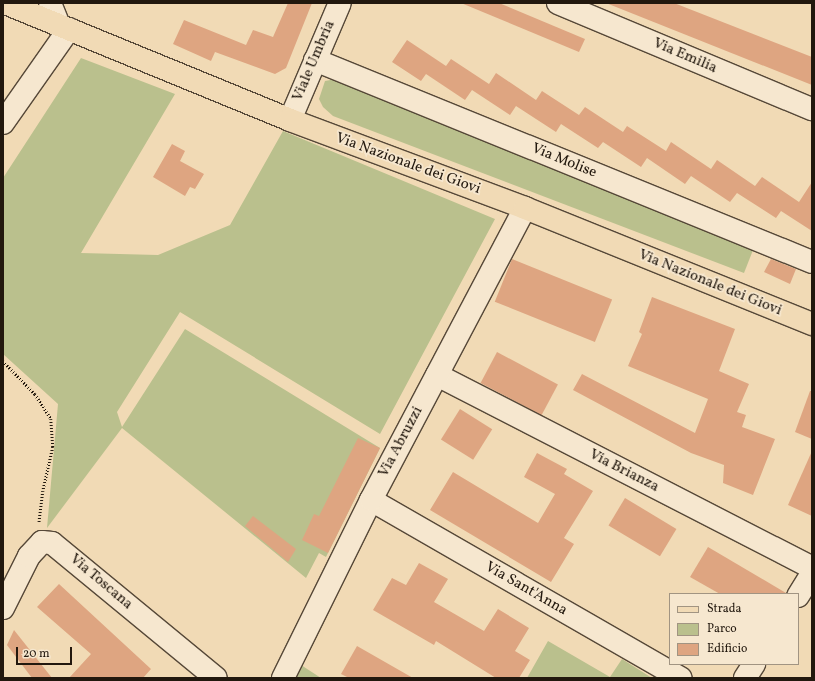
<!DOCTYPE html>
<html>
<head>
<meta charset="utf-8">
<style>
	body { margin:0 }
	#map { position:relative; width:815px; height:681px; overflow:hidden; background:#f1dab5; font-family:Vollkorn,serif }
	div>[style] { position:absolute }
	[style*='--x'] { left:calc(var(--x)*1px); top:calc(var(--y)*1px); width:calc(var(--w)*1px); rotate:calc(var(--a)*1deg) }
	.green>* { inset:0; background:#bac08d }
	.building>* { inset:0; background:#dea581; transform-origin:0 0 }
	.path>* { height:2.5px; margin-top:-1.25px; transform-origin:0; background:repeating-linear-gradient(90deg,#22180e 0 1px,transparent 0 3px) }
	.roads { filter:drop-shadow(1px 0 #564838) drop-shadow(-1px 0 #564838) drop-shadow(0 1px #564838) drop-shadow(0 -1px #564838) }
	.minor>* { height:22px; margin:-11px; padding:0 11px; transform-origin:11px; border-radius:11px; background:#f6e7cf }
	.major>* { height:22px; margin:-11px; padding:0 11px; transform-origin:11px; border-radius:11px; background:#f1dab5 }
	span { translate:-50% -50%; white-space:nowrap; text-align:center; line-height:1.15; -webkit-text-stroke:3.5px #f6e7cf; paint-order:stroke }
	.street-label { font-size:15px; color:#22180e }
	.frame { position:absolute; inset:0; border:4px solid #22180e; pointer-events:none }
	.legend { position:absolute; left:669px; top:593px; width:130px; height:72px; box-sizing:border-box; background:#f6e7cf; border:1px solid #a19482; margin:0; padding:5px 7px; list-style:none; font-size:12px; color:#22180e }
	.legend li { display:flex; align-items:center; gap:8px; height:20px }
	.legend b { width:20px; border:1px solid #a19482 }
	.scale { position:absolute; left:16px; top:647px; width:56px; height:18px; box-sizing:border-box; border:2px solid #22180e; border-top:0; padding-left:5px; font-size:12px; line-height:14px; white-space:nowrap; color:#22180e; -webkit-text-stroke:3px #f6e7cf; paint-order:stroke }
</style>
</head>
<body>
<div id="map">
	<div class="green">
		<i style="clip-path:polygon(81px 58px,175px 94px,81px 253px,158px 255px,230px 225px,283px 131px,495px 219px,380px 434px,180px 312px,117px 412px,122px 427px,185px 329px,380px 448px,326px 557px,319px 553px,306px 578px,122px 428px,47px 528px,58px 404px,3px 354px,3px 178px)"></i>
		<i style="clip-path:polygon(336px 79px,755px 245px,744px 273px,333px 116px,323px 107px,319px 99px,325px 81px)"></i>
		<i style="clip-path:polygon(548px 641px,610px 677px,622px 659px,652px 678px,527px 678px)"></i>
		<i style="clip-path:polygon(301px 665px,321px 678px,294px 678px)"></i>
	</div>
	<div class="building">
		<i style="clip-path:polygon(288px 3px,312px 3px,286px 68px,275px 74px,215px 52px,211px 61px,173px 44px,184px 20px,246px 45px,253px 30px,273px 37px)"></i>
		<i style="clip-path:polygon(461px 3px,499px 3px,585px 39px,579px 52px)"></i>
		<i style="clip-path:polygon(606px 3px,674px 3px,812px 57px,812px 85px)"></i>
		<i style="clip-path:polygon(407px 40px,446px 66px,451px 59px,489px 84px,496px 73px,536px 100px,542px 91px,579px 115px,585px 107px,623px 132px,627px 126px,666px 151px,671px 142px,711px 169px,717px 160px,755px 186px,762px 177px,799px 202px,812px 182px,812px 231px,781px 211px,776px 218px,737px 193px,730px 202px,691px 176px,685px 184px,647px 158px,641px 167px,603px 142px,598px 148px,561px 124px,556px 132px,516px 106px,510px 115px,472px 90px,465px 100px,426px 74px,421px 81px,392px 62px)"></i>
		<i style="clip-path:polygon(172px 144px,185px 151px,180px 161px,204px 174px,195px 189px,190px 187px,185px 196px,153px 177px)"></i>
		<i style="left:512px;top:259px;width:108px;height:46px;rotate:22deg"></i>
		<i style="clip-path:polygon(771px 259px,796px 269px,790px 284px,764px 272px)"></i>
		<i style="clip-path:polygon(652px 297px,735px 329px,719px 371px,749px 384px,737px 412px,746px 415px,742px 427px,775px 439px,753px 495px,723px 483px,724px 465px,691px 453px,573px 390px,582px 374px,695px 433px,708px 399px,628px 366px,642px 334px,639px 332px)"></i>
		<i style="left:497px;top:352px;width:69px;height:35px;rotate:28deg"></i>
		<i style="clip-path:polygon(810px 391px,812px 391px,812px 439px,795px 432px)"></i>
		<i style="left:460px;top:409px;width:38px;height:36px;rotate:32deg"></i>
		<i style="clip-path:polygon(358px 438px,380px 448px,328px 553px,302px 540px,314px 514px,319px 516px)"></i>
		<i style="clip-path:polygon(812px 451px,812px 516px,788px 505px)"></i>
		<i style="clip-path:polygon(537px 453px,567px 469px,564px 474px,593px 491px,564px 538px,574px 544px,551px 582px,430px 510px,453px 472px,538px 523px,555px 494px,524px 477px)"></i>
		<i style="left:625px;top:498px;width:60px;height:32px;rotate:31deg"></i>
		<i style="clip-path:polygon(253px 516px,296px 549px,288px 562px,245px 526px)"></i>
		<i style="clip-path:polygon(708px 547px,786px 593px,786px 594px,720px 594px,690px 577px)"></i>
		<i style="clip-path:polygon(419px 563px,448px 579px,434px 602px,484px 631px,498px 609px,529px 628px,515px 651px,530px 660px,519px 678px,496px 678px,436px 641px,434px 645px,373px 610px,392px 578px,406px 585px)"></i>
		<i style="clip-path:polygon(59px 584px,151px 669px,143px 678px,69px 678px,91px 654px,37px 607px)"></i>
		<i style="clip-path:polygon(14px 630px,52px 678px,32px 678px,7px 645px)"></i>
		<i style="clip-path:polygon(357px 646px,413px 678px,349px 678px,341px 674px)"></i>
	</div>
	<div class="path">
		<i style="--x:3;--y:361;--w:46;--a:45.9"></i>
		<i style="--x:35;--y:394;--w:30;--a:57"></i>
		<i style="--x:51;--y:419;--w:28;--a:86"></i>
		<i style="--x:53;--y:447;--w:45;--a:102.8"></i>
		<i style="--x:43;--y:491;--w:31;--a:97"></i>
	</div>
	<div class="roads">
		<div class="minor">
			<i style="--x:50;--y:3;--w:24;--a:68"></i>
			<i style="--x:558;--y:3;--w:275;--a:22.7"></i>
			<i style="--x:315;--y:60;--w:536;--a:22.12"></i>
			<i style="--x:290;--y:120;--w:127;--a:-66.9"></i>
			<i style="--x:3;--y:123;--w:115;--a:-54.9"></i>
			<i style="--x:437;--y:375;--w:422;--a:27.2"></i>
			<i style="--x:371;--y:500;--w:357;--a:29.9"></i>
			<i style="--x:798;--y:596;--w:26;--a:-58"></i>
			<i style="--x:3;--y:608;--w:58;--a:-63.4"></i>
			<i style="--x:29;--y:556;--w:19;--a:-47"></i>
			<i style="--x:42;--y:542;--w:10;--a:6"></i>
			<i style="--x:52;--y:543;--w:212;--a:39.5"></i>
			<i style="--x:283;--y:678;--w:199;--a:-63.7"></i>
			<i style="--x:371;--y:500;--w:330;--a:-62.2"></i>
			<i style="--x:745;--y:678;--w:17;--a:-57"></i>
		</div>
		<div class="major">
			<i style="--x:5;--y:3;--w:308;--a:22.3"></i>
			<i style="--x:290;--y:120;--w:251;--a:20.5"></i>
			<i style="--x:525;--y:208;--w:310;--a:22"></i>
		</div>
	</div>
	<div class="street-label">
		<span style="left:685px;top:56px;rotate:23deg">Via Emilia</span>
		<span style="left:314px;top:61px;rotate:-67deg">Viale Umbria</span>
		<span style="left:564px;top:161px;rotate:22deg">Via Molise</span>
		<span style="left:408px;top:164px;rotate:20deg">Via Nazionale dei Giovi</span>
		<span style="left:710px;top:283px;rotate:22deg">Via Nazionale dei Giovi</span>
		<span style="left:401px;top:442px;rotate:-62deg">Via Abruzzi</span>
		<span style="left:624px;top:471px;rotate:27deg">Via Brianza</span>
		<span style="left:101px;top:582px;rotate:40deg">Via Toscana</span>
		<span style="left:526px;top:589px;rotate:30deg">Via Sant'Anna</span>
	</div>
	<div class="frame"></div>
	<ul class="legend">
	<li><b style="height:5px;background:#f1dab5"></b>Strada</li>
	<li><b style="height:11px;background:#bac08d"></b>Parco</li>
	<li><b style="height:11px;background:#dea581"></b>Edificio</li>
	</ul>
	<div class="scale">20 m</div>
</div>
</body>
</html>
